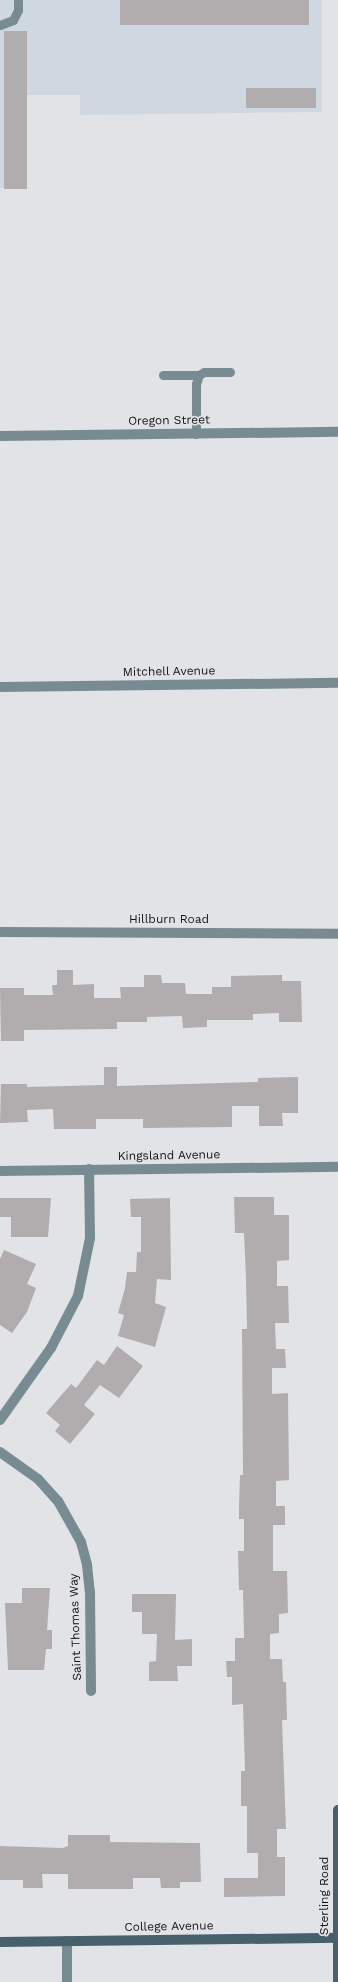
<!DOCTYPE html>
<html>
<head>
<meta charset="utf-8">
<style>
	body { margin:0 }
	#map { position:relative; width:338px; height:1982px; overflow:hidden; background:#e1e3e6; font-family:"Work Sans",sans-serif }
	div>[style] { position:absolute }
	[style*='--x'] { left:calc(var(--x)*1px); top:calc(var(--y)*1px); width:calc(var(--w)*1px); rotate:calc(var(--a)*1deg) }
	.built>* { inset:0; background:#cfd7e0 }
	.building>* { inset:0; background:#b1adae; transform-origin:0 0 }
	.lane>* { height:9px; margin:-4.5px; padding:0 4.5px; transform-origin:4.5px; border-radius:4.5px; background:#788b92 }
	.street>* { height:10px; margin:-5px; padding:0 5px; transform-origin:5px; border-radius:5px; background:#788b92 }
	.secondary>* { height:10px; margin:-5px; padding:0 5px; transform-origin:5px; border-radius:5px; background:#46616c }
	span { translate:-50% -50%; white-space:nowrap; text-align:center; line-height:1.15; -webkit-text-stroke:3.5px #e1e3e6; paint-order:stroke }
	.street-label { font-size:12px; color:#131314 }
</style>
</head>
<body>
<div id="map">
	<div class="built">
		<i style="clip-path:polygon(0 0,322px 0,322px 112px,80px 115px,80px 95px,26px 95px,26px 188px,0 188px)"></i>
	</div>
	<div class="building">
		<i style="left:120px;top:0;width:189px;height:25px"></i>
		<i style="left:4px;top:31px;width:23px;height:158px"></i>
		<i style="left:316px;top:88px;width:20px;height:70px;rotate:90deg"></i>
		<i style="clip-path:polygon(57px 970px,73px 970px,73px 985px,94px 984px,94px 998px,121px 998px,120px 987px,144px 987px,144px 975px,161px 975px,162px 983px,185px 983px,186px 994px,212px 994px,212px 987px,231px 987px,231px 976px,282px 975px,282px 981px,301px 981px,302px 1022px,279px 1022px,279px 1013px,253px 1014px,253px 1020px,207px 1020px,207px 1027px,183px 1028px,182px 1016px,147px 1017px,147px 1022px,117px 1022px,117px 1029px,24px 1030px,24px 1041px,1px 1041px,0 988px,24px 988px,24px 995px,53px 995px,52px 985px,57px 985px)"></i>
		<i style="clip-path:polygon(104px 1067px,117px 1067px,117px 1086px,258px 1082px,258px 1078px,298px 1077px,298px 1113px,282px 1113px,283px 1126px,259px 1126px,259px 1106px,232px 1106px,232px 1127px,143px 1128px,143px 1119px,96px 1119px,96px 1129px,54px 1129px,53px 1109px,27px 1110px,28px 1122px,0 1123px,1px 1084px,27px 1084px,27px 1087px,104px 1085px)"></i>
		<i style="clip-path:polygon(234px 1197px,274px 1197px,274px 1215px,289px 1215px,289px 1260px,277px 1261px,277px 1286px,288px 1286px,289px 1323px,275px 1323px,276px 1349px,285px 1349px,286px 1368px,272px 1368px,272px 1394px,288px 1393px,289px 1480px,276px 1481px,276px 1506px,285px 1506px,285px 1525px,273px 1525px,273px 1571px,287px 1571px,288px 1613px,279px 1614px,279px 1633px,270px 1634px,270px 1659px,282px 1659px,283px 1682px,286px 1682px,287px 1720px,282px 1720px,286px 1829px,277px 1829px,277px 1857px,285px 1857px,285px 1896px,224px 1897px,224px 1878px,258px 1878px,258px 1853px,247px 1853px,247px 1806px,241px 1806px,241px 1771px,245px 1771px,243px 1704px,232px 1705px,232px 1677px,227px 1677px,226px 1661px,235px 1661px,235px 1638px,244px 1638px,243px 1590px,239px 1590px,238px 1551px,244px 1551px,244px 1519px,239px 1519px,239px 1506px,240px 1475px,243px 1475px,242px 1329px,247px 1329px,246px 1278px,244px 1233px,235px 1233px)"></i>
		<i style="clip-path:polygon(0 1198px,51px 1198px,48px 1237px,11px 1237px,11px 1217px,0 1217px)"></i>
		<i style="clip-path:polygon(170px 1198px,171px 1280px,157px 1279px,155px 1303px,166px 1307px,155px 1347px,118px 1336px,124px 1315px,118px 1313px,125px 1288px,127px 1272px,136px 1272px,137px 1252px,141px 1252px,141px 1217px,131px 1217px,130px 1199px)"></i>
		<i style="clip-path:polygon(4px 1250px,36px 1264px,27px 1284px,36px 1288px,27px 1312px,12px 1333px,0 1325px,0 1259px)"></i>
		<i style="clip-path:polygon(117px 1346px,143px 1366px,119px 1398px,100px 1385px,84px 1405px,95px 1414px,70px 1444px,55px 1431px,60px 1425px,46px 1413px,71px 1384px,76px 1388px,97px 1360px,104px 1365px)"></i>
		<i style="clip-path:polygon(22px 1588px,50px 1588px,47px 1630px,52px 1630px,52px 1649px,46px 1649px,44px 1670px,8px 1670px,5px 1603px,22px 1603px)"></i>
		<i style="clip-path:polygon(132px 1594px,176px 1594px,175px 1640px,192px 1639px,192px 1666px,177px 1666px,178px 1681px,149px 1681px,149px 1662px,156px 1661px,157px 1634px,142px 1634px,142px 1612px,132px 1612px)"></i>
		<i style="clip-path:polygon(68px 1835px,110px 1835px,110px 1842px,200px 1843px,201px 1882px,180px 1882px,180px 1888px,161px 1888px,160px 1878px,133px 1878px,133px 1889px,68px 1889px,68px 1874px,42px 1874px,43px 1888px,23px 1888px,23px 1880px,0 1880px,0 1846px,63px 1848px,68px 1846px)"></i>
	</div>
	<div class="lane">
		<i style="--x:0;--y:25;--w:14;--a:-21"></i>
		<i style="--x:13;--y:20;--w:11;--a:-63"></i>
		<i style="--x:18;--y:10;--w:10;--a:-90"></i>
		<i style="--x:163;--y:375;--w:36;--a:0"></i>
		<i style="--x:196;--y:434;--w:50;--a:-90"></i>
		<i style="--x:196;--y:384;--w:9;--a:-72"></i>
		<i style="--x:199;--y:375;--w:6;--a:-31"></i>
		<i style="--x:204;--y:372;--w:26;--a:0"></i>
	</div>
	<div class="street">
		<i style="--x:0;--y:436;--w:338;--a:-0.7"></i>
		<i style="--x:0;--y:687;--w:338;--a:-0.7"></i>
		<i style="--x:0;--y:932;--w:338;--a:0.3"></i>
		<i style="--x:0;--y:1171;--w:338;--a:-0.7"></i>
		<i style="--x:0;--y:1420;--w:88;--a:-54.7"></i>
		<i style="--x:51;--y:1348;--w:59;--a:-62.6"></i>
		<i style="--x:78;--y:1296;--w:59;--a:-78.3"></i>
		<i style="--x:90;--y:1238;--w:69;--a:-90.8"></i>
		<i style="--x:0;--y:1452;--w:47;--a:35.4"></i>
		<i style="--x:38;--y:1479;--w:30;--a:48"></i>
		<i style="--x:58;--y:1501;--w:47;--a:60.7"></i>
		<i style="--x:81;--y:1542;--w:24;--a:75"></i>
		<i style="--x:87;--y:1565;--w:27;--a:84"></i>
		<i style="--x:90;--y:1592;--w:99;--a:89.4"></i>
		<i style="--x:67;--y:1941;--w:41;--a:90"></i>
	</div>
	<div class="secondary">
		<i style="--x:0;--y:1942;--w:338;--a:-0.7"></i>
		<i style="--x:338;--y:1982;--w:172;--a:-90"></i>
	</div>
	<div class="street-label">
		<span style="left:169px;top:421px;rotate:-1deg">Oregon Street</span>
		<span style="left:169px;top:672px;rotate:-1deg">Mitchell Avenue</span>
		<span style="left:169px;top:920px">Hillburn Road</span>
		<span style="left:169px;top:1156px;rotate:-1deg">Kingsland Avenue</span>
		<span style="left:76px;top:1627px;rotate:-92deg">Saint Thomas Way</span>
		<span style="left:325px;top:1896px;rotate:-90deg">Sterling Road</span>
		<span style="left:169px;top:1927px;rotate:-1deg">College Avenue</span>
	</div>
</div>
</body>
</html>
